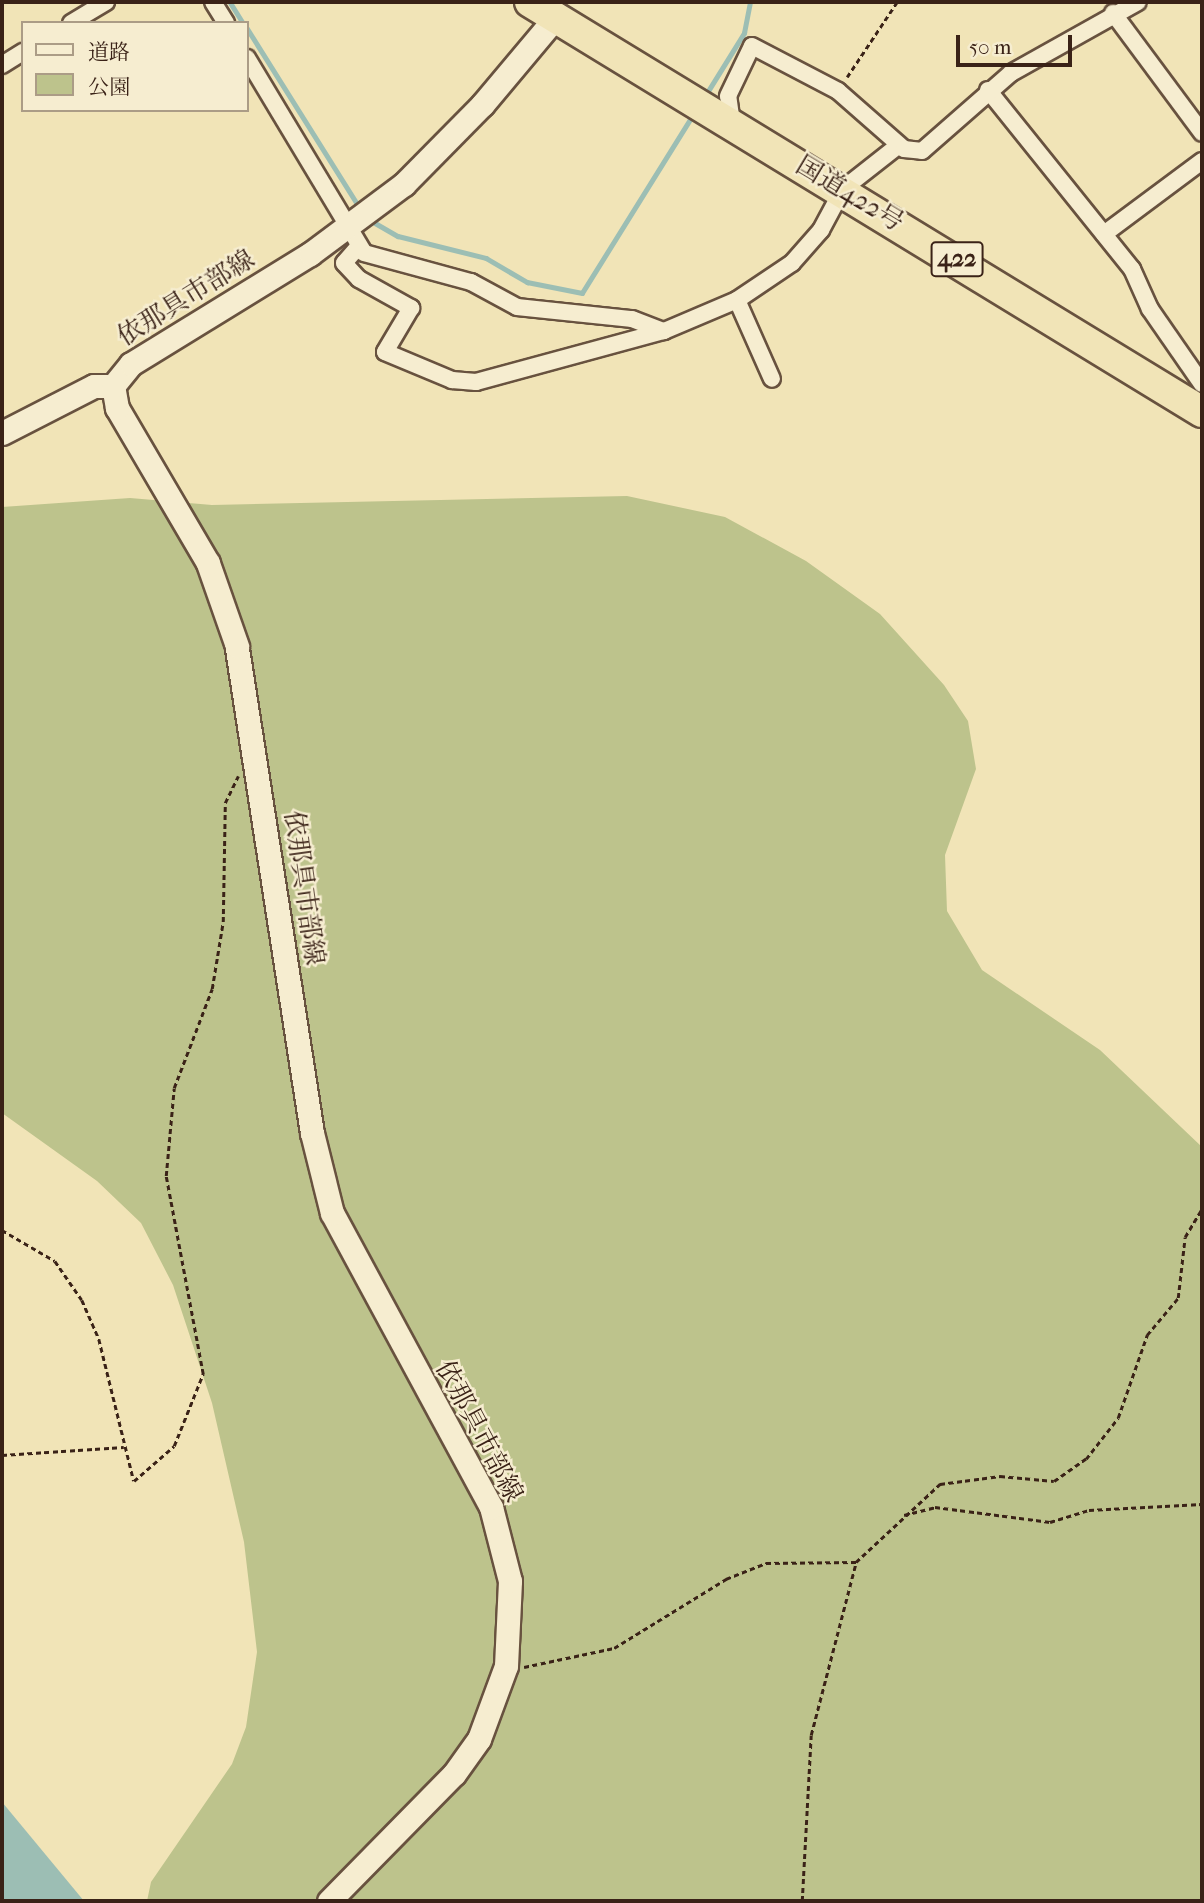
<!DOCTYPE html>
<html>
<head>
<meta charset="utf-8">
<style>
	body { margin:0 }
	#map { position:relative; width:1204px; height:1903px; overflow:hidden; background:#f1e4b7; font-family:"IM FELL French Canon","Noto Serif JP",serif }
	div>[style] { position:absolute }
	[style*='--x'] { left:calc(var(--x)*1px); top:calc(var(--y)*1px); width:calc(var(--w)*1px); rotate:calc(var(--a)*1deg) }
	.green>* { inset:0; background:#bdc38c }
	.water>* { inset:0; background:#9cbeb4 }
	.stream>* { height:4.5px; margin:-2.25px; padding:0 2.25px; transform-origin:2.25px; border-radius:2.25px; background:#9cbeb4 }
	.path>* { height:2.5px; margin-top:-1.25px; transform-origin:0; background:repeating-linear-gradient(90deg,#3a2217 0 5px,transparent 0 8.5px) }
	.roads { filter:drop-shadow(2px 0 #68523f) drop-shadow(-2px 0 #68523f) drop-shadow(0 2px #68523f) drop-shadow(0 -2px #68523f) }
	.street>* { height:16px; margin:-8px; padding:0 8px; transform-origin:8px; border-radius:8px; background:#f6edd0 }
	.secondary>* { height:23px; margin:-11.5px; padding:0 11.5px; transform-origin:11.5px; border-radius:11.5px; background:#f6edd0 }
	.highway>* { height:30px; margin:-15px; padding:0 15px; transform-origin:15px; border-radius:15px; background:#f1e4b7 }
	span { translate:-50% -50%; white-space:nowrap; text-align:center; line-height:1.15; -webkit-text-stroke:5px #f6edd0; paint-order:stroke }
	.shield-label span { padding:2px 5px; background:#f6edd0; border:2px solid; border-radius:5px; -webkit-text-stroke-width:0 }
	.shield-label { font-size:24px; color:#3a2217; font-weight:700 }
	.street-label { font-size:26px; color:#3a2217 }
	.frame { position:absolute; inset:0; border:4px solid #3a2217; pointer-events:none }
	.legend { position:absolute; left:21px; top:21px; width:228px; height:91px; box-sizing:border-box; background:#f6edd0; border:2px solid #ab9c86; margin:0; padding:9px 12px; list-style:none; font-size:21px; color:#3a2217 }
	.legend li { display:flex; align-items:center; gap:14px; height:35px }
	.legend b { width:35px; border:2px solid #ab9c86 }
	.scale { position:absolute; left:956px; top:35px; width:116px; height:32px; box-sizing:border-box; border:4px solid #3a2217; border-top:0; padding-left:9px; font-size:21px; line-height:24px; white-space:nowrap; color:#3a2217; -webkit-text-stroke:5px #f6edd0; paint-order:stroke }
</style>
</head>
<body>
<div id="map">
	<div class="green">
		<i style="clip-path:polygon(627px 496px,725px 517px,806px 561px,880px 614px,944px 685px,968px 721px,976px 769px,945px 855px,947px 911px,982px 970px,1100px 1050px,1202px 1147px,1202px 1901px,147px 1901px,151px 1882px,232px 1764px,246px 1727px,257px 1652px,244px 1542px,212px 1403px,173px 1285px,141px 1223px,97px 1181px,2px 1113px,2px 507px,130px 498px,212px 505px)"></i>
	</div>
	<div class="water">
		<i style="clip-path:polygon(2px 1802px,84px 1901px,2px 1901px)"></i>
	</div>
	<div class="stream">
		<i style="--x:230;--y:2;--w:25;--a:58"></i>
		<i style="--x:247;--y:28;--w:213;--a:57.9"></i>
		<i style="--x:705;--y:96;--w:74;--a:-58.2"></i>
		<i style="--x:744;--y:33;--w:32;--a:-79"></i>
		<i style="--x:370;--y:220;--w:32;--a:30"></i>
		<i style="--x:398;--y:236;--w:91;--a:14"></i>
		<i style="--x:486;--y:258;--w:48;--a:30.3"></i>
		<i style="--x:527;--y:282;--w:56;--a:11.3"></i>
		<i style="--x:582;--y:293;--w:210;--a:-58.1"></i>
	</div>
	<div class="path">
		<i style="--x:847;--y:77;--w:90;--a:-56.3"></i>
		<i style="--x:2;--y:1230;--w:61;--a:30.3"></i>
		<i style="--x:55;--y:1261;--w:47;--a:55.3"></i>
		<i style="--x:82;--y:1300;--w:43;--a:66.4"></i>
		<i style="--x:99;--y:1339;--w:146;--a:76.2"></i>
		<i style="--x:134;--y:1481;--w:53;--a:-41.2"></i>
		<i style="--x:174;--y:1446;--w:78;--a:-68.1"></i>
		<i style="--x:203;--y:1374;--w:201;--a:-100.6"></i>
		<i style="--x:166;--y:1176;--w:88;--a:-84.8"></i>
		<i style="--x:174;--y:1088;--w:106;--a:-69"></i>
		<i style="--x:212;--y:989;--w:68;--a:-80.7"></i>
		<i style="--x:223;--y:922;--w:119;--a:-89"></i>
		<i style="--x:225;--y:803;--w:30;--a:-64"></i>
		<i style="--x:2;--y:1455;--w:122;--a:-3.8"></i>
		<i style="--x:904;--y:1515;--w:32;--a:-14"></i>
		<i style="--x:935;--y:1507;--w:116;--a:7.4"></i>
		<i style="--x:1050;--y:1522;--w:41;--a:-17.1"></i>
		<i style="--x:1089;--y:1510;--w:113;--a:-3"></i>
		<i style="--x:524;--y:1667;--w:92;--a:-11.9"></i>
		<i style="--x:614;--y:1648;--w:132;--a:-31.6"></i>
		<i style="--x:726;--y:1579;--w:43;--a:-21.8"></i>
		<i style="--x:766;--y:1563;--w:90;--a:-0.6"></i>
		<i style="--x:802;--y:1901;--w:166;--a:-86.9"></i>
		<i style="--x:811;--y:1735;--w:179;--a:-75.4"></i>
		<i style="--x:856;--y:1562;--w:115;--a:-42.9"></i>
		<i style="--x:940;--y:1484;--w:61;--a:-7.6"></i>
		<i style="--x:1000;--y:1476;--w:54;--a:5.3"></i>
		<i style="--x:1054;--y:1481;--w:39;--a:-35"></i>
		<i style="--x:1086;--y:1459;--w:52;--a:-52"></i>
		<i style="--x:1118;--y:1418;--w:88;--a:-70.7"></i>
		<i style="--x:1147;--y:1335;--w:48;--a:-50"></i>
		<i style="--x:1178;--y:1298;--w:61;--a:-83.5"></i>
		<i style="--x:1185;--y:1237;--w:33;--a:-59"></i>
	</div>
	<div class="roads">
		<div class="street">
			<i style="--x:213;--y:2;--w:25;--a:58"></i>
			<i style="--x:1113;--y:13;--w:149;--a:53.4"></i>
			<i style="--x:71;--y:23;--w:41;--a:-31"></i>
			<i style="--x:247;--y:58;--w:227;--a:59"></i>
			<i style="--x:364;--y:253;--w:111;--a:15.2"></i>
			<i style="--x:471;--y:282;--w:52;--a:28.5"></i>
			<i style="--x:517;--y:307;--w:116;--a:6"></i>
			<i style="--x:632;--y:319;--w:34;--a:21"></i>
			<i style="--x:664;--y:331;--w:79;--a:-23"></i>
			<i style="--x:737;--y:300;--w:66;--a:-33.9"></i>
			<i style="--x:792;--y:263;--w:44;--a:-48.7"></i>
			<i style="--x:821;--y:230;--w:47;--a:-61.8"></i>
			<i style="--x:843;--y:189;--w:71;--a:-38.2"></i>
			<i style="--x:2;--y:65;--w:25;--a:-32"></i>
			<i style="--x:988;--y:90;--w:230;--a:51.2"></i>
			<i style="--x:1132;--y:269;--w:44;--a:65.8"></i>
			<i style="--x:1150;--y:309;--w:91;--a:55.3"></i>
			<i style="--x:732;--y:123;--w:27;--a:-98"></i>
			<i style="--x:728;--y:96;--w:55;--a:-64.4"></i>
			<i style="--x:752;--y:46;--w:97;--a:27.6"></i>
			<i style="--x:838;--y:91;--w:88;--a:41.3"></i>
			<i style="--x:904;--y:149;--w:18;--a:6"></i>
			<i style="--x:922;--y:151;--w:118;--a:-41.2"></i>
			<i style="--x:1011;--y:73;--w:145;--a:-29.2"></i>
			<i style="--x:1104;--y:234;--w:122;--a:-36.7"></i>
			<i style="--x:358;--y:247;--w:21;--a:131"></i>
			<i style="--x:344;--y:263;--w:22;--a:47"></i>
			<i style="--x:359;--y:279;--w:60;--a:29.1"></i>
			<i style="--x:411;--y:308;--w:51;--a:120.6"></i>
			<i style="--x:385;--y:352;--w:73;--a:22.7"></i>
			<i style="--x:452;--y:380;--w:24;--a:5"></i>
			<i style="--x:476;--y:382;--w:195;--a:-15.2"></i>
			<i style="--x:737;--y:300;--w:86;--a:66.1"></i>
		</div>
		<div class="secondary">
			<i style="--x:2;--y:433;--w:103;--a:-27.1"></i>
			<i style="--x:94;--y:386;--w:19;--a:0"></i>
			<i style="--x:329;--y:1901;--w:178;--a:-45.5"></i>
			<i style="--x:454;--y:1774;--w:43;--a:-54.5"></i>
			<i style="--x:479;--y:1739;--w:78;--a:-69.7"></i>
			<i style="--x:506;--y:1666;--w:85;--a:-87.3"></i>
			<i style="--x:510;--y:1581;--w:76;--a:-104.4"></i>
			<i style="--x:491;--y:1507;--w:334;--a:-118.4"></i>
			<i style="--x:332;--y:1213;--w:82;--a:-104"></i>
			<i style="--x:312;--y:1133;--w:493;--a:-98.8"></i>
			<i style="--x:237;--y:646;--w:88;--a:-109.3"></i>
			<i style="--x:208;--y:563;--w:180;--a:-120.4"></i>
			<i style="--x:117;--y:408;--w:22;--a:-100"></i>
			<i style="--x:113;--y:386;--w:28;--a:-51"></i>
			<i style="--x:131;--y:364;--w:210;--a:-31.6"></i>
			<i style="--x:310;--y:254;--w:117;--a:-36.7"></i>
			<i style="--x:404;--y:184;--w:111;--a:-45.4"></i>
			<i style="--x:482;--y:105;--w:114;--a:-50"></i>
		</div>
		<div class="highway">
			<i style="--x:530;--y:2;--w:787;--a:31.39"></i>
		</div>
	</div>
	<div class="shield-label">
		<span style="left:957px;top:259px">422</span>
	</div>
	<div class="street-label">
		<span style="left:850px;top:194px;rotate:31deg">国道422号</span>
		<span style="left:186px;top:298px;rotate:-32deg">依那具市部線</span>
		<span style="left:304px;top:888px;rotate:82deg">依那具市部線</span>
		<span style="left:479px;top:1431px;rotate:62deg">依那具市部線</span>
	</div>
	<div class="frame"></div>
	<ul class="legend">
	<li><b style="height:9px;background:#f6edd0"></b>道路</li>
	<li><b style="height:19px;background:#bdc38c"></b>公園</li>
	</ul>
	<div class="scale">50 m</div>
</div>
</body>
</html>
